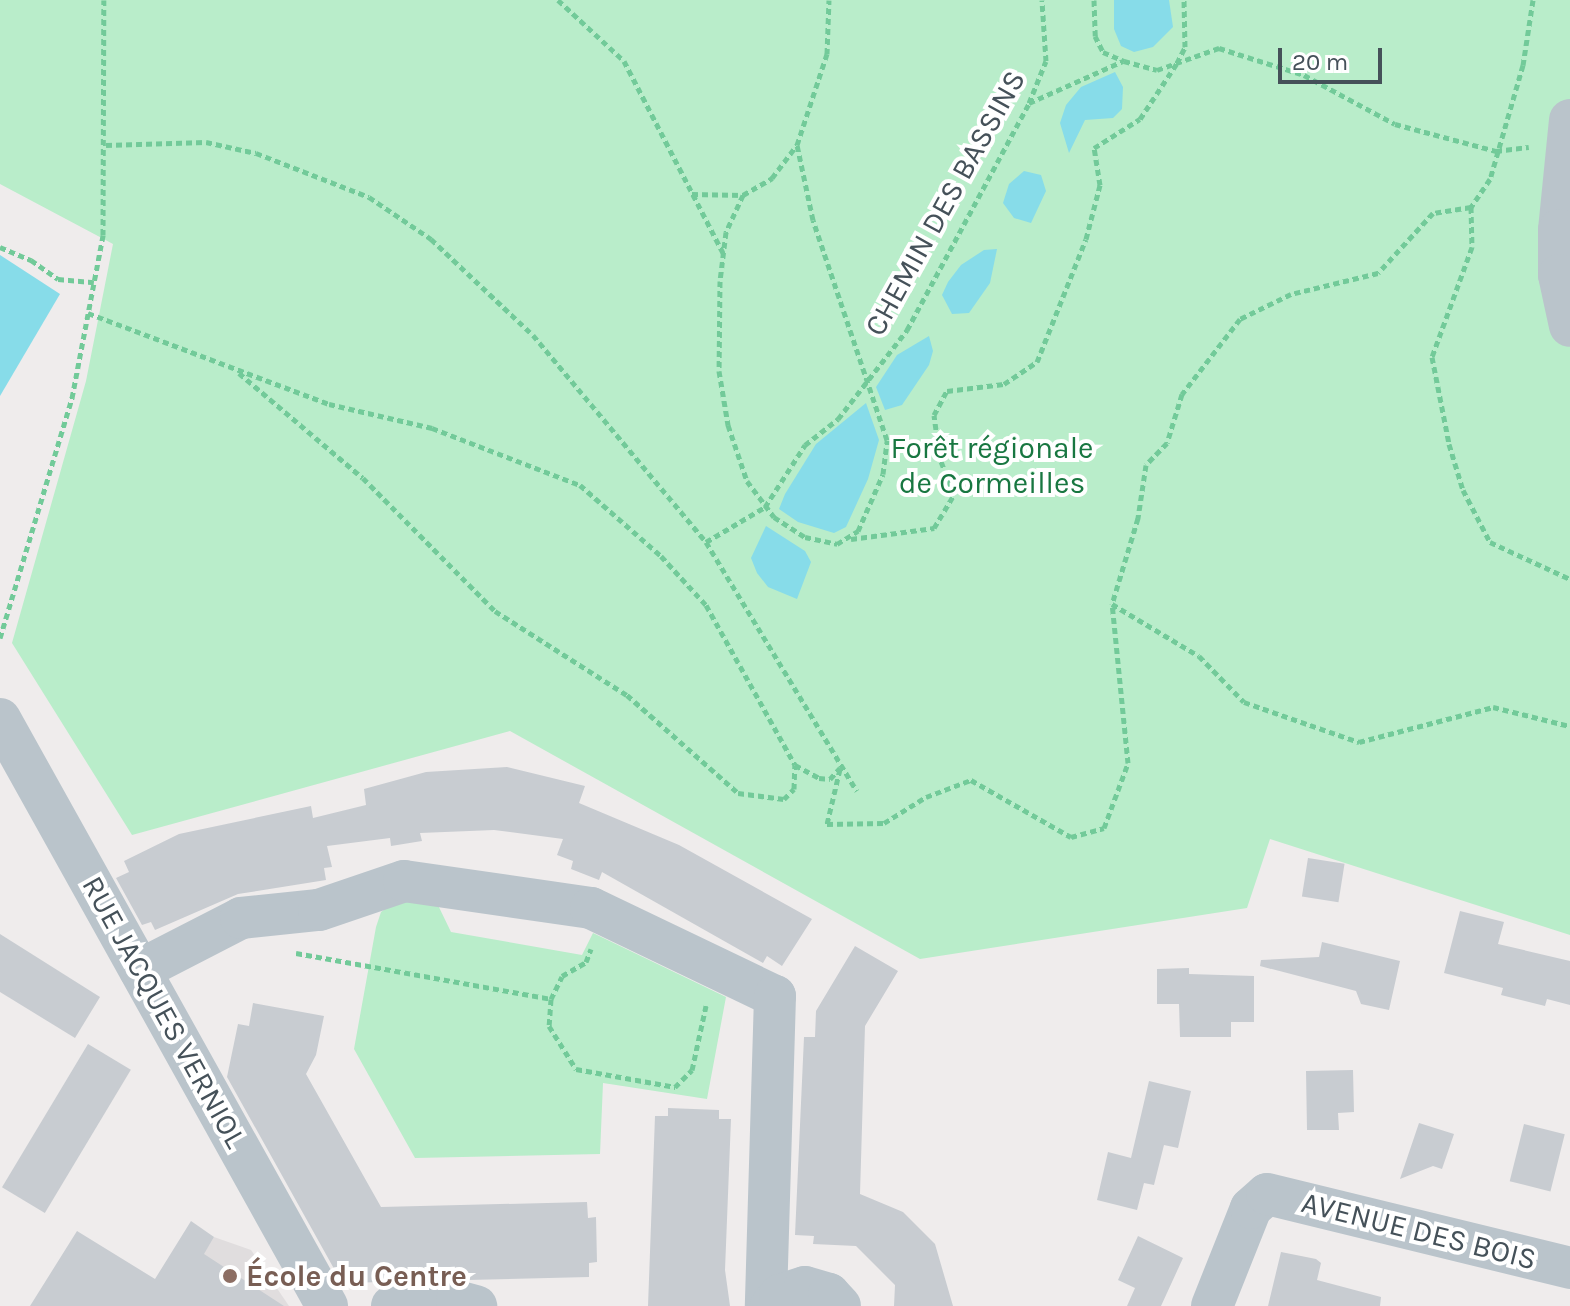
<!DOCTYPE html>
<html>
<head>
<meta charset="utf-8">
<style>
	body { margin:0 }
	#map { position:relative; width:1570px; height:1306px; overflow:hidden; background:#efecec; font-family:Karla,sans-serif }
	div>[style] { position:absolute }
	[style*='--x'] { left:calc(var(--x)*1px); top:calc(var(--y)*1px); width:calc(var(--w)*1px); rotate:calc(var(--a)*1deg) }
	.education>* { inset:0; background:#e0ddde }
	.green>* { inset:0; background:#b9edca }
	.water>* { inset:0; background:#87dce9 }
	.building>* { inset:0; background:#c8ccd1; transform-origin:0 0 }
	.path>* { height:5px; margin-top:-2.5px; transform-origin:0; background:repeating-linear-gradient(90deg,#72ca99 0 6px,transparent 0 10px) }
	.minor>* { height:42px; margin:-21px; padding:0 21px; transform-origin:21px; border-radius:21px; background:#bac4cb }
	.dots>* { width:22px; height:22px; translate:-50% -50%; box-sizing:border-box; border:4px solid #fff; border-radius:50% }
	span { translate:-50% -50%; white-space:nowrap; text-align:center; line-height:1.15; -webkit-text-stroke:8px #fff; paint-order:stroke }
	.street-label { font-size:30px; color:#455159 }
	.park-label { font-size:30px; color:#187741 }
	.education-label { font-size:30px; color:#785e54; font-weight:700 }
	.left { translate:0 -50%; text-align:left }
	.scale { position:absolute; left:1278px; top:48px; width:104px; height:36px; box-sizing:border-box; border:4px solid #455159; border-top:0; padding-left:10px; font-size:24px; line-height:28px; white-space:nowrap; color:#455159; -webkit-text-stroke:6px #fff; paint-order:stroke }
</style>
</head>
<body>
<div id="map">
	<div class="education">
		<i style="clip-path:polygon(214px 1237px,251px 1250px,289px 1306px,171px 1306px)"></i>
	</div>
	<div class="green">
		<i style="clip-path:polygon(0 0,1570px 0,1570px 935px,1270px 839px,1247px 908px,920px 959px,510px 731px,132px 835px,12px 643px,86px 381px,113px 244px,0 184px)"></i>
		<i style="clip-path:polygon(401px 897px,436px 901px,451px 932px,582px 955px,593px 933px,726px 997px,707px 1099px,603px 1083px,600px 1154px,415px 1158px,354px 1049px,376px 927px,381px 912px)"></i>
	</div>
	<div class="water">
		<i style="clip-path:polygon(1114px 0,1169px 0,1173px 27px,1153px 47px,1134px 52px,1121px 46px,1114px 29px)"></i>
		<i style="clip-path:polygon(1115px 72px,1123px 87px,1122px 109px,1113px 118px,1085px 120px,1069px 153px,1060px 123px,1066px 105px,1081px 87px)"></i>
		<i style="clip-path:polygon(1024px 171px,1041px 175px,1046px 191px,1031px 223px,1014px 218px,1003px 203px,1009px 184px)"></i>
		<i style="clip-path:polygon(997px 249px,990px 283px,969px 313px,952px 314px,942px 295px,948px 282px,961px 265px,984px 250px)"></i>
		<i style="clip-path:polygon(0 255px,60px 294px,0 396px)"></i>
		<i style="clip-path:polygon(929px 336px,933px 351px,929px 365px,902px 405px,885px 410px,876px 387px,897px 355px)"></i>
		<i style="clip-path:polygon(866px 403px,879px 440px,868px 479px,846px 527px,834px 533px,798px 522px,779px 509px,785px 494px,816px 444px)"></i>
		<i style="clip-path:polygon(766px 526px,805px 551px,811px 562px,797px 599px,768px 587px,757px 573px,751px 558px)"></i>
	</div>
	<div class="building">
		<i style="clip-path:polygon(507px 767px,585px 786px,579px 803px,679px 845px,812px 919px,782px 966px,767px 956px,763px 963px,602px 872px,599px 880px,571px 869px,573px 861px,557px 855px,563px 839px,494px 830px,420px 833px,422px 841px,391px 846px,390px 838px,327px 846px,332px 867px,324px 868px,326px 880px,238px 894px,155px 930px,151px 922px,142px 925px,116px 878px,129px 872px,124px 861px,179px 834px,311px 806px,313px 818px,366px 805px,364px 789px,426px 772px)"></i>
		<i style="left:1308px;top:858px;width:37px;height:39px;rotate:9deg"></i>
		<i style="clip-path:polygon(1460px 911px,1504px 922px,1498px 944px,1570px 961px,1570px 1005px,1547px 999px,1545px 1006px,1501px 995px,1503px 988px,1444px 973px)"></i>
		<i style="clip-path:polygon(0 934px,100px 997px,75px 1038px,0 992px)"></i>
		<i style="clip-path:polygon(1322px 942px,1400px 961px,1389px 1010px,1361px 1004px,1356px 991px,1260px 966px,1261px 960px,1319px 957px)"></i>
		<i style="clip-path:polygon(855px 946px,898px 971px,865px 1026px,860px 1194px,903px 1212px,935px 1244px,953px 1306px,894px 1306px,895px 1285px,856px 1246px,813px 1244px,814px 1236px,795px 1235px,804px 1037px,815px 1037px,816px 1011px)"></i>
		<i style="clip-path:polygon(1189px 968px,1189px 974px,1254px 976px,1254px 1022px,1231px 1022px,1231px 1037px,1180px 1037px,1179px 1004px,1157px 1004px,1157px 969px)"></i>
		<i style="clip-path:polygon(253px 1003px,324px 1016px,316px 1055px,306px 1074px,381px 1207px,587px 1202px,588px 1218px,596px 1217px,597px 1262px,589px 1263px,589px 1277px,342px 1283px,227px 1077px,238px 1024px,249px 1026px)"></i>
		<i style="left:88px;top:1044px;width:50px;height:167px;rotate:31deg"></i>
		<i style="clip-path:polygon(1353px 1070px,1354px 1112px,1338px 1113px,1339px 1130px,1307px 1130px,1306px 1071px)"></i>
		<i style="clip-path:polygon(1149px 1081px,1191px 1091px,1178px 1148px,1164px 1145px,1154px 1185px,1144px 1183px,1137px 1210px,1097px 1200px,1108px 1152px,1131px 1158px)"></i>
		<i style="clip-path:polygon(668px 1108px,719px 1110px,719px 1119px,731px 1119px,725px 1270px,730px 1306px,648px 1306px,655px 1116px,668px 1116px)"></i>
		<i style="clip-path:polygon(1419px 1123px,1454px 1134px,1442px 1169px,1433px 1166px,1400px 1179px)"></i>
		<i style="left:1524px;top:1124px;width:42px;height:59px;rotate:14deg"></i>
		<i style="clip-path:polygon(191px 1221px,214px 1237px,204px 1254px,284px 1306px,30px 1306px,77px 1231px,155px 1279px)"></i>
		<i style="clip-path:polygon(1138px 1236px,1183px 1258px,1161px 1306px,1127px 1306px,1135px 1288px,1118px 1280px)"></i>
		<i style="clip-path:polygon(1281px 1252px,1316px 1259px,1321px 1263px,1317px 1280px,1381px 1297px,1380px 1306px,1268px 1306px)"></i>
	</div>
	<div class="path">
		<i style="--x:558;--y:0;--w:90;--a:42.7"></i>
		<i style="--x:624;--y:61;--w:216;--a:62.7"></i>
		<i style="--x:1094;--y:0;--w:36;--a:88"></i>
		<i style="--x:1095;--y:36;--w:18;--a:63"></i>
		<i style="--x:1103;--y:52;--w:23;--a:23"></i>
		<i style="--x:1124;--y:61;--w:34;--a:15"></i>
		<i style="--x:1157;--y:70;--w:66;--a:-19.5"></i>
		<i style="--x:1219;--y:48;--w:89;--a:17.6"></i>
		<i style="--x:1304;--y:75;--w:103;--a:28.3"></i>
		<i style="--x:1395;--y:124;--w:105;--a:15"></i>
		<i style="--x:1496;--y:151;--w:33;--a:-7"></i>
		<i style="--x:1533;--y:0;--w:66;--a:98.7"></i>
		<i style="--x:1523;--y:65;--w:119;--a:106.1"></i>
		<i style="--x:1490;--y:179;--w:34;--a:124"></i>
		<i style="--x:1471;--y:207;--w:38;--a:171"></i>
		<i style="--x:1433;--y:213;--w:81;--a:132.5"></i>
		<i style="--x:1378;--y:273;--w:89;--a:166.4"></i>
		<i style="--x:1291;--y:294;--w:57;--a:153.9"></i>
		<i style="--x:1240;--y:319;--w:95;--a:127.7"></i>
		<i style="--x:1182;--y:394;--w:51;--a:107"></i>
		<i style="--x:1167;--y:443;--w:30;--a:134"></i>
		<i style="--x:1146;--y:465;--w:54;--a:98.6"></i>
		<i style="--x:1138;--y:518;--w:90;--a:106.8"></i>
		<i style="--x:1112;--y:604;--w:101;--a:30.9"></i>
		<i style="--x:1199;--y:656;--w:64;--a:45.6"></i>
		<i style="--x:1244;--y:702;--w:122;--a:19.2"></i>
		<i style="--x:1359;--y:742;--w:138;--a:-14.6"></i>
		<i style="--x:1493;--y:707;--w:79;--a:13.9"></i>
		<i style="--x:1029;--y:103;--w:103;--a:-24.1"></i>
		<i style="--x:106;--y:145;--w:100;--a:-1.7"></i>
		<i style="--x:206;--y:142;--w:51;--a:12.4"></i>
		<i style="--x:256;--y:153;--w:121;--a:21.3"></i>
		<i style="--x:369;--y:197;--w:75;--a:34.1"></i>
		<i style="--x:431;--y:239;--w:140;--a:43.3"></i>
		<i style="--x:533;--y:335;--w:270;--a:50.1"></i>
		<i style="--x:706;--y:542;--w:291;--a:58.8"></i>
		<i style="--x:692;--y:194;--w:51;--a:1.1"></i>
		<i style="--x:743;--y:195;--w:34;--a:-30"></i>
		<i style="--x:772;--y:178;--w:41;--a:-52.9"></i>
		<i style="--x:797;--y:145;--w:96;--a:-71.8"></i>
		<i style="--x:827;--y:54;--w:54;--a:-87.9"></i>
		<i style="--x:743;--y:195;--w:41;--a:114.7"></i>
		<i style="--x:726;--y:232;--w:49;--a:97"></i>
		<i style="--x:720;--y:281;--w:90;--a:90.6"></i>
		<i style="--x:719;--y:371;--w:55;--a:80.5"></i>
		<i style="--x:728;--y:425;--w:59;--a:71.3"></i>
		<i style="--x:747;--y:481;--w:45;--a:53.1"></i>
		<i style="--x:774;--y:517;--w:37;--a:33"></i>
		<i style="--x:805;--y:537;--w:33;--a:12"></i>
		<i style="--x:837;--y:544;--w:25;--a:-32"></i>
		<i style="--x:858;--y:531;--w:62;--a:-66.3"></i>
		<i style="--x:883;--y:474;--w:34;--a:-83"></i>
		<i style="--x:887;--y:440;--w:232;--a:-108.6"></i>
		<i style="--x:813;--y:220;--w:77;--a:-102"></i>
		<i style="--x:1471;--y:207;--w:40;--a:88.6"></i>
		<i style="--x:1472;--y:247;--w:117;--a:110"></i>
		<i style="--x:1432;--y:357;--w:89;--a:78.9"></i>
		<i style="--x:1449;--y:444;--w:48;--a:73.1"></i>
		<i style="--x:1463;--y:490;--w:59;--a:62.6"></i>
		<i style="--x:1490;--y:542;--w:88;--a:24.8"></i>
		<i style="--x:0;--y:247;--w:34;--a:23"></i>
		<i style="--x:31;--y:260;--w:33;--a:35"></i>
		<i style="--x:58;--y:279;--w:36;--a:5"></i>
		<i style="--x:88;--y:313;--w:258;--a:20.7"></i>
		<i style="--x:329;--y:404;--w:106;--a:13.1"></i>
		<i style="--x:432;--y:428;--w:159;--a:21.1"></i>
		<i style="--x:580;--y:485;--w:108;--a:41.2"></i>
		<i style="--x:661;--y:556;--w:67;--a:47.4"></i>
		<i style="--x:706;--y:605;--w:183;--a:60.9"></i>
		<i style="--x:795;--y:765;--w:27;--a:28"></i>
		<i style="--x:819;--y:778;--w:11;--a:5"></i>
		<i style="--x:830;--y:779;--w:15;--a:-48"></i>
		<i style="--x:239;--y:373;--w:162;--a:40.3"></i>
		<i style="--x:363;--y:478;--w:187;--a:45.2"></i>
		<i style="--x:495;--y:611;--w:156;--a:32.5"></i>
		<i style="--x:627;--y:695;--w:148;--a:41.4"></i>
		<i style="--x:738;--y:793;--w:46;--a:7.4"></i>
		<i style="--x:784;--y:799;--w:14;--a:-45"></i>
		<i style="--x:794;--y:789;--w:24;--a:-88"></i>
		<i style="--x:851;--y:539;--w:84;--a:-7.5"></i>
		<i style="--x:934;--y:528;--w:39;--a:-59"></i>
		<i style="--x:954;--y:495;--w:39;--a:-111"></i>
		<i style="--x:940;--y:459;--w:44;--a:-97.8"></i>
		<i style="--x:934;--y:415;--w:27;--a:-62"></i>
		<i style="--x:947;--y:391;--w:57;--a:-7"></i>
		<i style="--x:1004;--y:384;--w:40;--a:-34"></i>
		<i style="--x:1037;--y:362;--w:132;--a:-68.3"></i>
		<i style="--x:1086;--y:239;--w:56;--a:-75.5"></i>
		<i style="--x:1100;--y:185;--w:37;--a:-99"></i>
		<i style="--x:1094;--y:148;--w:54;--a:-32.2"></i>
		<i style="--x:1140;--y:119;--w:67;--a:-56.5"></i>
		<i style="--x:1177;--y:63;--w:18;--a:-63"></i>
		<i style="--x:1185;--y:47;--w:47;--a:-91.2"></i>
		<i style="--x:706;--y:542;--w:69;--a:-30.7"></i>
		<i style="--x:765;--y:507;--w:74;--a:-57.2"></i>
		<i style="--x:805;--y:445;--w:42;--a:-38.2"></i>
		<i style="--x:838;--y:419;--w:113;--a:-52.2"></i>
		<i style="--x:907;--y:330;--w:258;--a:-61.7"></i>
		<i style="--x:1029;--y:103;--w:45;--a:-68"></i>
		<i style="--x:1046;--y:61;--w:61;--a:-93.8"></i>
		<i style="--x:0;--y:638;--w:251;--a:-73.3"></i>
		<i style="--x:72;--y:398;--w:166;--a:-79.2"></i>
		<i style="--x:103;--y:235;--w:235;--a:-89.8"></i>
		<i style="--x:840;--y:769;--w:57;--a:103.3"></i>
		<i style="--x:827;--y:824;--w:57;--a:-1"></i>
		<i style="--x:884;--y:823;--w:49;--a:-31.8"></i>
		<i style="--x:926;--y:797;--w:48;--a:-20.7"></i>
		<i style="--x:971;--y:780;--w:115;--a:29.7"></i>
		<i style="--x:1071;--y:837;--w:34;--a:-15"></i>
		<i style="--x:1104;--y:828;--w:69;--a:-69.7"></i>
		<i style="--x:1128;--y:763;--w:160;--a:-95.7"></i>
		<i style="--x:296;--y:953;--w:259;--a:10.2"></i>
		<i style="--x:551;--y:999;--w:27;--a:94"></i>
		<i style="--x:549;--y:1026;--w:51;--a:57.9"></i>
		<i style="--x:576;--y:1069;--w:101;--a:10.3"></i>
		<i style="--x:675;--y:1087;--w:24;--a:-45"></i>
		<i style="--x:692;--y:1070;--w:66;--a:-77.7"></i>
		<i style="--x:551;--y:999;--w:25;--a:-64"></i>
		<i style="--x:562;--y:976;--w:28;--a:-30"></i>
		<i style="--x:586;--y:962;--w:14;--a:-69"></i>
	</div>
	<div class="minor">
		<i style="--x:1570;--y:120;--w:111;--a:95.7"></i>
		<i style="--x:1559;--y:230;--w:45;--a:90"></i>
		<i style="--x:1559;--y:275;--w:52;--a:77.8"></i>
		<i style="--x:0;--y:719;--w:672;--a:60.88"></i>
		<i style="--x:140;--y:970;--w:114;--a:-27.2"></i>
		<i style="--x:241;--y:918;--w:78;--a:-5.9"></i>
		<i style="--x:319;--y:910;--w:90;--a:-18.8"></i>
		<i style="--x:404;--y:881;--w:189;--a:8.2"></i>
		<i style="--x:591;--y:908;--w:204;--a:25.6"></i>
		<i style="--x:775;--y:996;--w:310;--a:91.7"></i>
		<i style="--x:392;--y:1306;--w:65;--a:-4.4"></i>
		<i style="--x:457;--y:1301;--w:20;--a:15"></i>
		<i style="--x:771;--y:1306;--w:14;--a:-51"></i>
		<i style="--x:780;--y:1295;--w:26;--a:-18"></i>
		<i style="--x:805;--y:1287;--w:25;--a:16"></i>
		<i style="--x:829;--y:1294;--w:16;--a:47"></i>
		<i style="--x:1212;--y:1306;--w:105;--a:-68.3"></i>
		<i style="--x:1251;--y:1208;--w:21;--a:-41"></i>
		<i style="--x:1267;--y:1194;--w:312;--a:13.7"></i>
	</div>
	<div class="dots">
		<i style="left:230px;top:1276px;background:#8d6e63"></i>
	</div>
	<div class="street-label">
		<span style="left:945px;top:203px;rotate:-61deg">CHEMIN DES BASSINS</span>
		<span style="left:164px;top:1012px;rotate:61deg">RUE JACQUES VERNIOL</span>
		<span style="left:1419px;top:1231px;rotate:14deg">AVENUE DES BOIS</span>
	</div>
	<div class="park-label">
		<span style="left:992px;top:465px">Forêt régionale<br>de Cormeilles</span>
	</div>
	<div class="education-label">
		<span class="left" style="left:246px;top:1276px">École du Centre</span>
	</div>
	<div class="scale">20 m</div>
</div>
</body>
</html>
